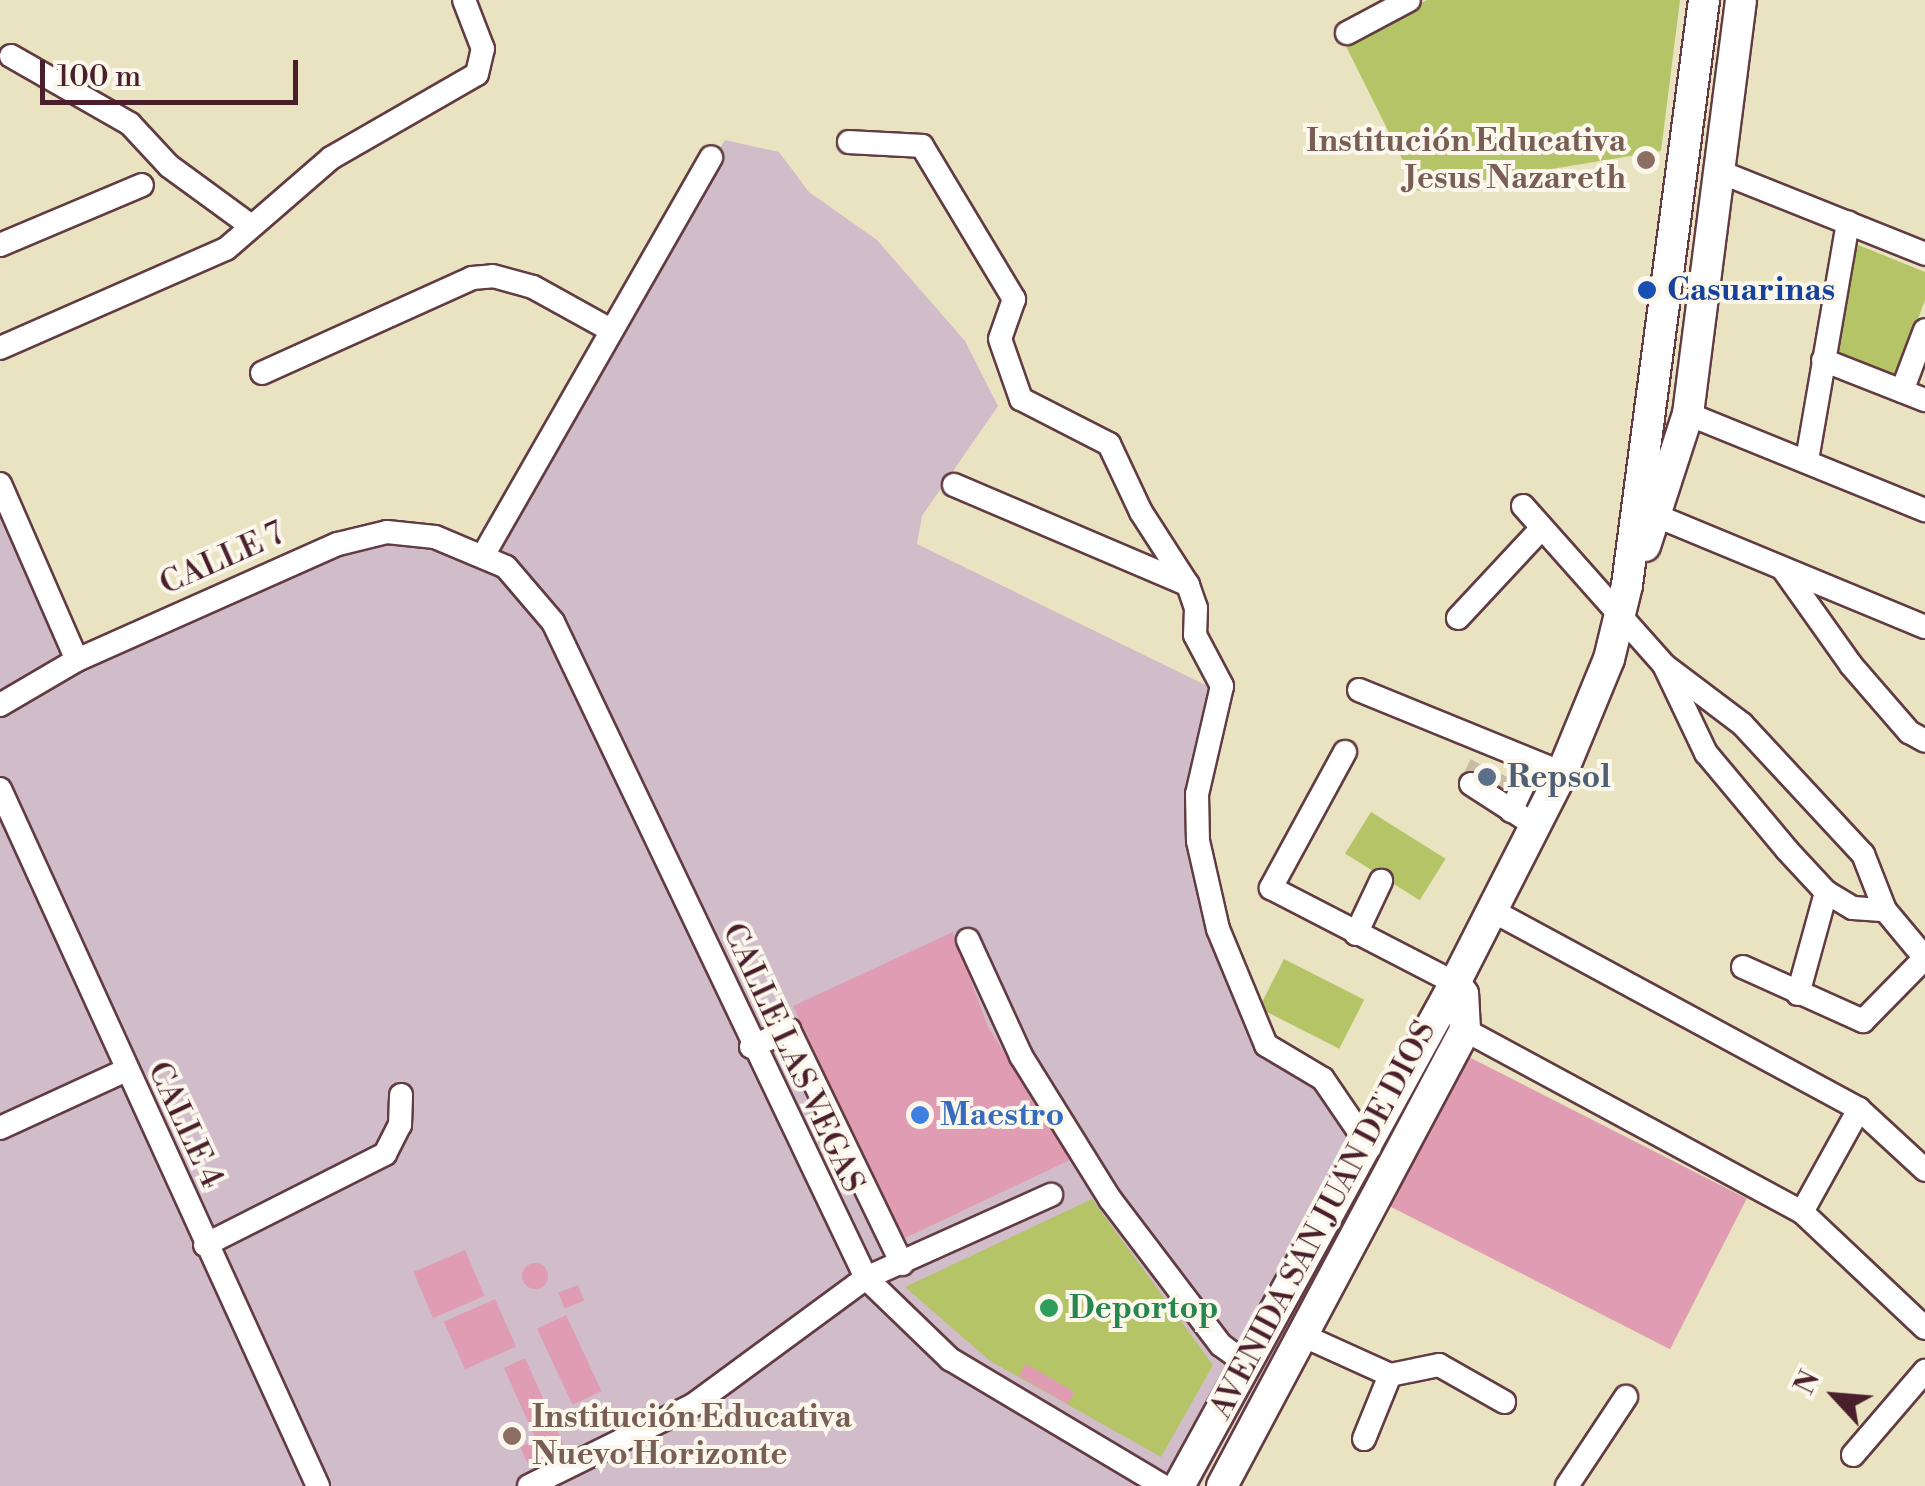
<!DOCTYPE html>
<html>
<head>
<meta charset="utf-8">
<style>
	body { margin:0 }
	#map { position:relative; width:1925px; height:1486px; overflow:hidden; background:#e9e3c2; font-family:"Libre Bodoni",serif }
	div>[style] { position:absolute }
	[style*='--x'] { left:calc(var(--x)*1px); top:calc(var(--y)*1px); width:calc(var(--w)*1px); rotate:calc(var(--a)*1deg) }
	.industrial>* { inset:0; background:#d1bdca }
	.green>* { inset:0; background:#b5c466; transform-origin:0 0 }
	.building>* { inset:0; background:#df9cb3; transform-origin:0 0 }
	.round { border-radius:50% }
	.minor-tunnel>* { height:22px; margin-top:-11px; transform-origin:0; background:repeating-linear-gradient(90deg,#c9bca4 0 22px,transparent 0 33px) }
	.roads { filter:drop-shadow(2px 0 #623c42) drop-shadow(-2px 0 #623c42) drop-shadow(0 2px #623c42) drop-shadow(0 -2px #623c42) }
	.minor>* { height:22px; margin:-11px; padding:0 11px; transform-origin:11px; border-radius:11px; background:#fff }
	.major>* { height:30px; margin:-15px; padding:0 15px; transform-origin:15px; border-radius:15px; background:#fff }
	.dots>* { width:28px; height:28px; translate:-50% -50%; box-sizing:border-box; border:5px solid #fbf7ec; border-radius:50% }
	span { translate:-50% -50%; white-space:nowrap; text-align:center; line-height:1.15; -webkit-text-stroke:8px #fbf7ec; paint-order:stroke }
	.education-label { font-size:32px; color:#785e54; font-weight:700 }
	.right { translate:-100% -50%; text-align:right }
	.left { translate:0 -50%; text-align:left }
	.transit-label { font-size:32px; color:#164399; font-weight:700 }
	.street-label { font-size:32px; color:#4a1f2b }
	.service-label { font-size:32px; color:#4e5e75; font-weight:700 }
	.shop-label { font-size:32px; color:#366cbe; font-weight:700 }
	.leisure-label { font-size:32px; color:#27864d; font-weight:700 }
	.north { position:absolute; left:1785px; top:1346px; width:100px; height:100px; -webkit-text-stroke:8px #fbf7ec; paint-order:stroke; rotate:296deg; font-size:28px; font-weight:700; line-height:40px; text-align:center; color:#4a1f2b }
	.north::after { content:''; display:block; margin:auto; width:35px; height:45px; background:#4a1f2b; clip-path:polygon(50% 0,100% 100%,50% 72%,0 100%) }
	.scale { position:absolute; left:40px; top:60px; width:258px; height:45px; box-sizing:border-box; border:5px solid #4a1f2b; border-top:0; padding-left:12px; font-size:30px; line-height:35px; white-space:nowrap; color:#4a1f2b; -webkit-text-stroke:8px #fbf7ec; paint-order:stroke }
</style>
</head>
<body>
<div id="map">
	<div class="industrial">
		<i style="clip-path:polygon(725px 140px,779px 152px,809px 192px,877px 240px,965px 341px,998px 406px,922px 516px,917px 544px,1228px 696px,1205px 778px,1209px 909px,1241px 1004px,1319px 1083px,1376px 1164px,1200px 1486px,0 1486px,0 511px,74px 671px,345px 548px,400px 541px,479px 565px)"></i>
	</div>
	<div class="green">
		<i style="clip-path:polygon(1427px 0,1680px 0,1661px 151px,1418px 191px,1345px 44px)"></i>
		<i style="clip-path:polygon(1851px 242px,1925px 272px,1925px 300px,1896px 378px,1831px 355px)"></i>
		<i style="left:1371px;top:812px;width:88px;height:49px;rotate:32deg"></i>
		<i style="left:1284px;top:959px;width:90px;height:55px;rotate:27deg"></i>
		<i style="clip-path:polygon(1092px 1199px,1213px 1365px,1161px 1457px,990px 1361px,905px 1287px)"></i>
	</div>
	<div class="building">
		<i style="clip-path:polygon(953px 932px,988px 1027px,1072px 1159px,903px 1239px,793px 1006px)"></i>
		<i style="left:1467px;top:1056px;width:314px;height:169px;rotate:27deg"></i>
		<i style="left:465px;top:1250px;width:50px;height:56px;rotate:67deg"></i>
		<i class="round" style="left:522px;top:1263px;width:26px;height:26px"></i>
		<i style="left:578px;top:1285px;width:17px;height:21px;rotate:69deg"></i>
		<i style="left:495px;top:1299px;width:52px;height:56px;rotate:66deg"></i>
		<i style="left:566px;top:1315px;width:84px;height:32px;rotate:65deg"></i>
		<i style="clip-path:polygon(525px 1358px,566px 1450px,529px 1467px,520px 1447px,536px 1440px,504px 1368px)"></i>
		<i style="left:1026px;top:1364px;width:56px;height:14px;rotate:30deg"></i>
	</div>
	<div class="minor-tunnel">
		<i style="--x:1471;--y:784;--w:26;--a:-65"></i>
		<i style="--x:1492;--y:794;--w:26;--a:-65"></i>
	</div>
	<div class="roads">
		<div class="minor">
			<i style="--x:1347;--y:33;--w:70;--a:-28"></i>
			<i style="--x:11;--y:56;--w:137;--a:29.7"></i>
			<i style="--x:130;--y:124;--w:57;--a:47.1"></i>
			<i style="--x:169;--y:166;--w:102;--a:36.2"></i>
			<i style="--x:849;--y:142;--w:73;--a:3.1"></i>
			<i style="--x:922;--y:146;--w:179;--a:59"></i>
			<i style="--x:1014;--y:299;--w:42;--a:109.3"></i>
			<i style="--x:1000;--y:339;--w:64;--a:70.7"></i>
			<i style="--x:1021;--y:399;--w:99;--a:27.1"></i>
			<i style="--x:1109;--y:444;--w:75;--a:64.8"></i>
			<i style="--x:1141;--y:512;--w:87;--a:57.2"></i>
			<i style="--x:1188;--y:585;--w:24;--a:71"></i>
			<i style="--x:1196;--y:608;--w:27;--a:92"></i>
			<i style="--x:1195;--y:635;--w:58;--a:62.1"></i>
			<i style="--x:1222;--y:686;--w:111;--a:103"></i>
			<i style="--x:1197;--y:794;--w:47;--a:88.8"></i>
			<i style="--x:1198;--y:841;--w:90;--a:77.2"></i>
			<i style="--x:1218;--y:929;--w:126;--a:67.5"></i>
			<i style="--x:1266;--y:1045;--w:66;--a:30.8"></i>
			<i style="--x:1323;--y:1079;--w:83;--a:55.7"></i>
			<i style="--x:1718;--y:171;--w:223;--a:21.8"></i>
			<i style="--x:0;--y:245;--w:154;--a:-22.9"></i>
			<i style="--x:0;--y:348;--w:247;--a:-23.7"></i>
			<i style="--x:226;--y:249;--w:139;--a:-40.9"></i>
			<i style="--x:331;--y:158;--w:168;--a:-29.9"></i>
			<i style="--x:477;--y:74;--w:26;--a:-77"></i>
			<i style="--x:483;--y:49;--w:53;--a:-111.2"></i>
			<i style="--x:1823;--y:360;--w:110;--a:21.4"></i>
			<i style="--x:262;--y:373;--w:230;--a:-24.3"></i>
			<i style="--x:472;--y:278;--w:21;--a:-5"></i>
			<i style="--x:493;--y:276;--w:41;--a:15.4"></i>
			<i style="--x:533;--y:287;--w:89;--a:28.9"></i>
			<i style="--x:1902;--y:391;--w:65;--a:-69.3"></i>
			<i style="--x:1688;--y:414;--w:256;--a:22.1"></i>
			<i style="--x:1807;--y:460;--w:241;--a:-80.2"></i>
			<i style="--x:0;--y:484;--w:192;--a:66.4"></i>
			<i style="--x:954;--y:485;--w:254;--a:23.1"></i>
			<i style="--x:1523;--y:506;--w:213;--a:48.4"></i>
			<i style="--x:1664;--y:665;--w:98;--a:37.1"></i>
			<i style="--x:1742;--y:724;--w:178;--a:47.1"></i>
			<i style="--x:1863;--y:854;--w:60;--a:68.6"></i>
			<i style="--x:1885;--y:910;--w:62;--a:50.2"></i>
			<i style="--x:1657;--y:516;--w:290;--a:22.5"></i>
			<i style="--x:484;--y:554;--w:457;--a:-60.2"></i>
			<i style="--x:1785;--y:572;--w:114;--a:54.6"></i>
			<i style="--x:1851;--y:665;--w:89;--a:49.1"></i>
			<i style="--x:1909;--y:732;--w:18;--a:29"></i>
			<i style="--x:1458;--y:618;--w:123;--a:-47"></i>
			<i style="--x:1664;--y:665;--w:98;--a:64.5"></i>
			<i style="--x:1706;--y:753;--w:126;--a:50.1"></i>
			<i style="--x:1787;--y:850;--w:57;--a:47.1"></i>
			<i style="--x:1826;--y:892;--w:31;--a:31"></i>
			<i style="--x:1853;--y:908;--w:32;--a:4"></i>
			<i style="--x:1359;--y:690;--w:219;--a:22.2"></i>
			<i style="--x:0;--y:705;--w:89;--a:-30.3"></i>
			<i style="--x:77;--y:660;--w:286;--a:-24"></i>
			<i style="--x:338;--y:544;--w:50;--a:-13.8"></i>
			<i style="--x:387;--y:532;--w:48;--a:5.9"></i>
			<i style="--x:435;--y:537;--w:77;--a:22.9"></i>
			<i style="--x:506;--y:567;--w:72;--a:49.5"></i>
			<i style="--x:553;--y:622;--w:727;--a:64.49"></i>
			<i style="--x:866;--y:1278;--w:117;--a:44"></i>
			<i style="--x:950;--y:1359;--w:248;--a:30.8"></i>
			<i style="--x:1345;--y:752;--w:155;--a:118.6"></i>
			<i style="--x:1271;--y:888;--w:207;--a:27.3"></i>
			<i style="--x:1471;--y:784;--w:77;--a:32.9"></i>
			<i style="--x:0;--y:789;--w:766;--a:65.48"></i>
			<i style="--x:1511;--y:811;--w:54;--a:-64.9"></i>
			<i style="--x:1493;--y:911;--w:416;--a:28.4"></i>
			<i style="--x:1859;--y:1109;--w:90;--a:42.7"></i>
			<i style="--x:1356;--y:934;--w:59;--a:-64.7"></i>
			<i style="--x:968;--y:940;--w:128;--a:65.4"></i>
			<i style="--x:1021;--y:1056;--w:168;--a:58.1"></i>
			<i style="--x:1110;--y:1199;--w:183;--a:52.8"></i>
			<i style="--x:1221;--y:1345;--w:32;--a:36"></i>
			<i style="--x:1743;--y:967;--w:132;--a:24.2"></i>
			<i style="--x:1863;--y:1021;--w:88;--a:-45.5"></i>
			<i style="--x:1798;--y:994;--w:106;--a:-74.6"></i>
			<i style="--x:1465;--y:1030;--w:383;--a:28.4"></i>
			<i style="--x:1802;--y:1212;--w:169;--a:43.3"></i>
			<i style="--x:751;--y:1047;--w:42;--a:-24.1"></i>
			<i style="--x:789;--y:1030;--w:260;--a:64.2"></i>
			<i style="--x:0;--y:1128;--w:136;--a:-24.7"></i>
			<i style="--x:1802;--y:1212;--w:118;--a:-61"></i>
			<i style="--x:205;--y:1245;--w:202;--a:-26.8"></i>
			<i style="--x:385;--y:1154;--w:33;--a:-63"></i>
			<i style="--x:400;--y:1125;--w:30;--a:-88"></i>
			<i style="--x:1304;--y:1336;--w:94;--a:24.4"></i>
			<i style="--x:1390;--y:1375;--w:50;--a:-11.5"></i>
			<i style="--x:1439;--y:1365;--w:75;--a:29.6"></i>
			<i style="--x:1364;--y:1439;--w:69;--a:-67.9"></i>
			<i style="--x:1853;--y:1455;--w:111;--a:-49.4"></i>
			<i style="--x:529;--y:1486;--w:183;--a:-26.3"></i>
			<i style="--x:693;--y:1405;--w:215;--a:-36.3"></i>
			<i style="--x:866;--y:1278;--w:203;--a:-24.2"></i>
			<i style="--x:1567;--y:1486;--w:107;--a:-56.5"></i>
		</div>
		<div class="major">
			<i style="--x:1645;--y:546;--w:139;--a:-72"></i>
			<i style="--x:1688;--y:414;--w:417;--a:-82.7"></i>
			<i style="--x:1179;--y:1486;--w:574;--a:-61.25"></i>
			<i style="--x:1455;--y:983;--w:236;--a:-63"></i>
			<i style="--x:1562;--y:773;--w:123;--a:-67.6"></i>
			<i style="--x:1609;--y:659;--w:76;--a:-76.3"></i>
			<i style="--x:1627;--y:585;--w:590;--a:-82.5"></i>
			<i style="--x:1222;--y:1486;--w:517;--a:-61.95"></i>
			<i style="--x:1465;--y:1030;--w:36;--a:-93"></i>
			<i style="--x:1463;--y:994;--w:14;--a:-126"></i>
		</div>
	</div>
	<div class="dots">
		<i style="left:1646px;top:160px;background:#8d6e63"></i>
		<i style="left:1647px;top:290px;background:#1a4fb4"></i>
		<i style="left:1487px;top:777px;background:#5c6f8a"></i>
		<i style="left:920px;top:1115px;background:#3f7fe0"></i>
		<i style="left:1049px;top:1308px;background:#2e9e5b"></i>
		<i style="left:512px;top:1436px;background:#8d6e63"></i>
	</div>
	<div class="education-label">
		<span class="right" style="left:1626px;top:160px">Institución Educativa<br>Jesus Nazareth</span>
		<span class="left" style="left:532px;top:1436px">Institución Educativa<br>Nuevo Horizonte</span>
	</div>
	<div class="transit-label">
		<span class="left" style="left:1667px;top:290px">Casuarinas</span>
	</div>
	<div class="street-label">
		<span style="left:222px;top:559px;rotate:-24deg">CALLE 7</span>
		<span style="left:793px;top:1058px;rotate:65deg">CALLE LAS VEGAS</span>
		<span style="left:185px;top:1125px;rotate:65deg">CALLE 4</span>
		<span style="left:1323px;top:1220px;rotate:-62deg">AVENIDA SAN JUAN DE DIOS</span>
	</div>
	<div class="service-label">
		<span class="left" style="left:1507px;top:777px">Repsol</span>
	</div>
	<div class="shop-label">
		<span class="left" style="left:940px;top:1115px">Maestro</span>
	</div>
	<div class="leisure-label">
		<span class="left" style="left:1069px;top:1308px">Deportop</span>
	</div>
	<div class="north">N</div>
	<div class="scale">100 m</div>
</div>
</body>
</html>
